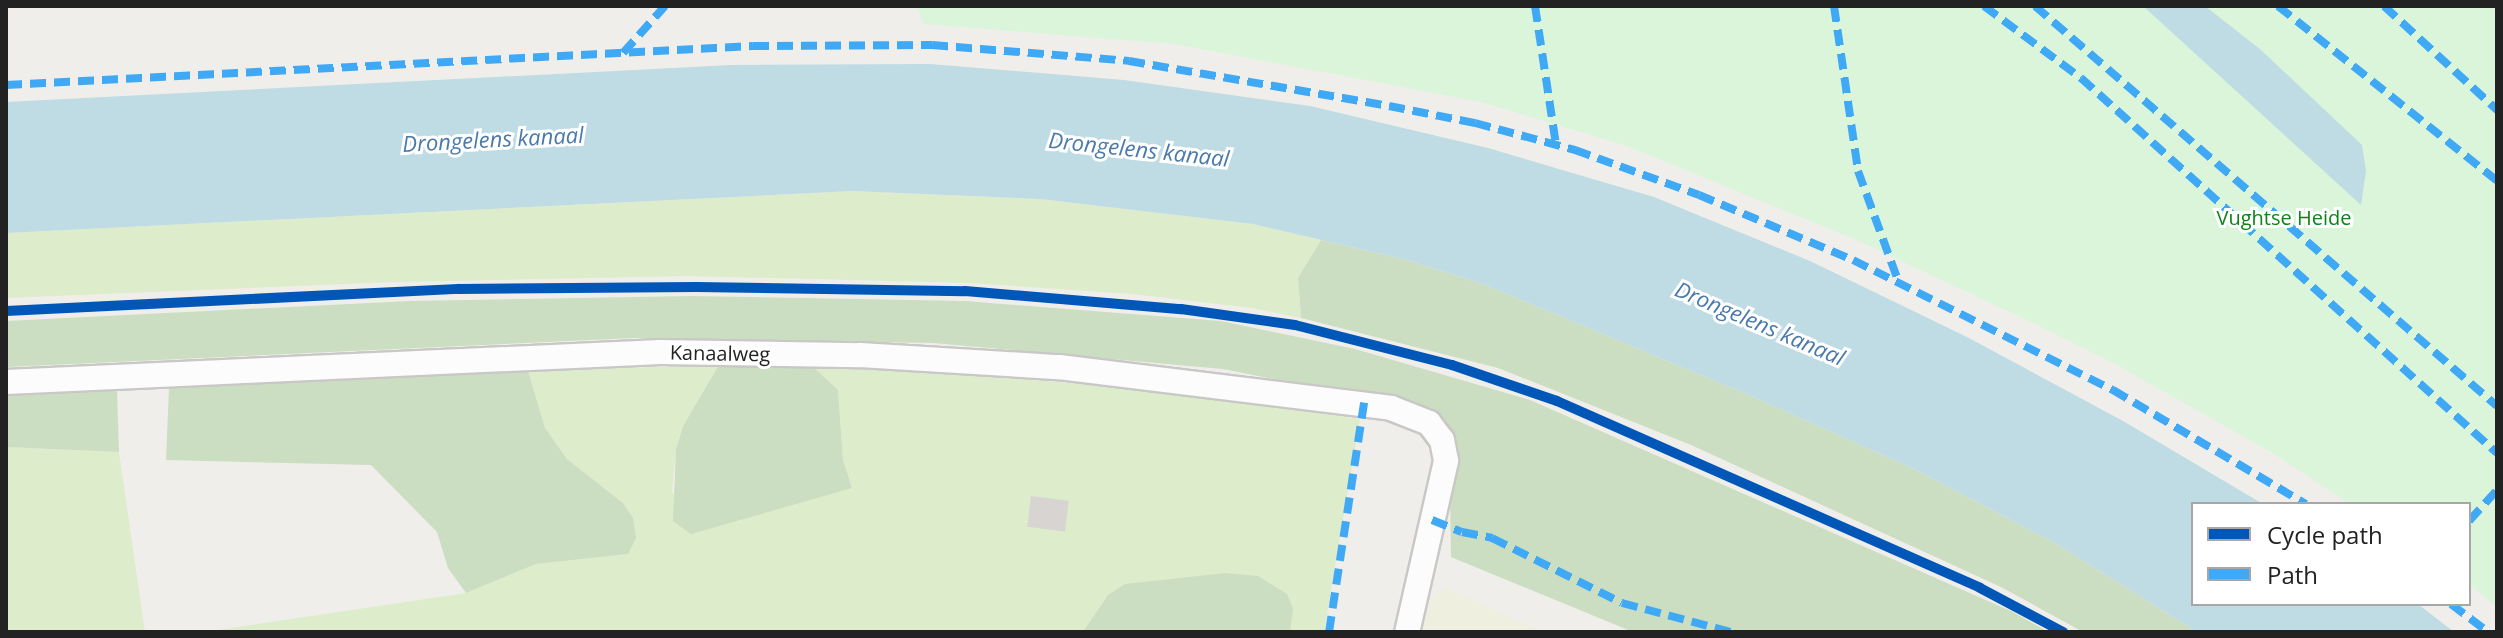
<!DOCTYPE html>
<html>
<head>
<meta charset="utf-8">
<style>
	body { margin:0 }
	#map { position:relative; width:2503px; height:638px; overflow:hidden; background:#f0eeeb; font-family:"Open Sans",sans-serif }
	div>[style] { position:absolute }
	[style*='--x'] { left:calc(var(--x)*1px); top:calc(var(--y)*1px); width:calc(var(--w)*1px); rotate:calc(var(--a)*1deg) }
	.farmland>* { inset:0; background:#efefdf }
	.grass>* { inset:0; background:#ddeccb }
	.forest>* { inset:0; background:#cbdec1 }
	.park>* { inset:0; background:#daf5da }
	.water>* { inset:0; background:#bfdbe3 }
	.building>* { inset:0; background:#d7d4d2; transform-origin:0 0 }
	.roads { filter:drop-shadow(2px 0 #c9c8c7) drop-shadow(-2px 0 #c9c8c7) drop-shadow(0 2px #c9c8c7) drop-shadow(0 -2px #c9c8c7) }
	.minor>* { height:24px; margin:-12px; padding:0 12px; transform-origin:12px; border-radius:12px; background:#fdfcfc }
	.quiet>* { height:8px; margin-top:-4px; transform-origin:0; background:repeating-linear-gradient(90deg,#3fa9f5 0 16px,transparent 0 24px) }
	.cycleway>* { height:10px; margin:-5px; padding:0 5px; transform-origin:5px; border-radius:5px; background:#0057b8 }
	span { translate:-50% -50%; white-space:nowrap; text-align:center; line-height:1.15; -webkit-text-stroke:6px #fff; paint-order:stroke }
	.park-label { font-size:20px; color:#0c8416 }
	.street-label { font-size:20px; color:#222 }
	.water-label { font-size:22px; color:#4a7aab; font-style:italic }
	.frame { position:absolute; inset:0; border:8px solid #222; pointer-events:none }
	.legend { position:absolute; left:2191px; top:502px; width:280px; height:104px; box-sizing:border-box; background:#fff; border:2px solid #a7a7a7; margin:0; padding:10px 14px; list-style:none; font-size:24px; color:#222 }
	.legend li { display:flex; align-items:center; gap:16px; height:40px }
	.legend b { width:40px; border:2px solid #a7a7a7 }
</style>
</head>
<body>
<div id="map">
	<div class="farmland">
		<i style="clip-path:polygon(1447px 588px,1543px 632px,1422px 632px,1432px 596px)"></i>
	</div>
	<div class="grass">
		<i style="clip-path:polygon(853px 191px,1040px 199px,1253px 224px,1321px 240px,1298px 278px,1301px 318px,1252px 308px,1132px 294px,969px 283px,687px 276px,396px 282px,6px 298px,6px 233px)"></i>
		<i style="clip-path:polygon(810px 364px,1114px 386px,1360px 419px,1324px 632px,204px 632px,466px 593px,536px 564px,628px 554px,623px 503px,567px 459px,545px 428px,528px 371px,719px 365px,683px 426px,676px 449px,672px 493px,852px 488px,843px 460px,838px 390px)"></i>
		<i style="clip-path:polygon(6px 447px,119px 452px,145px 632px,6px 632px)"></i>
	</div>
	<div class="forest">
		<i style="clip-path:polygon(1321px 240px,1407px 260px,1483px 284px,1756px 398px,1916px 470px,2055px 543px,2197px 632px,2083px 632px,2001px 587px,1691px 445px,1498px 368px,1301px 318px,1298px 278px)"></i>
		<i style="clip-path:polygon(691px 296px,965px 301px,1221px 321px,1355px 349px,1530px 400px,2013px 612px,2048px 632px,1633px 632px,1451px 557px,1450px 485px,1439px 422px,1340px 392px,1223px 369px,933px 343px,634px 338px,6px 367px,6px 321px,409px 301px)"></i>
		<i style="clip-path:polygon(810px 364px,838px 390px,843px 460px,852px 488px,691px 534px,673px 521px,676px 449px,683px 426px,719px 365px)"></i>
		<i style="clip-path:polygon(528px 371px,545px 428px,567px 459px,623px 503px,633px 518px,636px 538px,628px 554px,536px 564px,466px 593px,448px 568px,437px 532px,371px 465px,166px 460px,169px 388px)"></i>
		<i style="clip-path:polygon(117px 391px,119px 452px,6px 447px,6px 396px)"></i>
		<i style="clip-path:polygon(1225px 573px,1258px 576px,1287px 594px,1293px 609px,1290px 632px,1083px 632px,1108px 595px,1125px 584px)"></i>
	</div>
	<div class="park">
		<i style="clip-path:polygon(917px 6px,2497px 6px,2497px 607px,2469px 585px,2469px 504px,2350px 504px,2274px 454px,2119px 366px,2031px 322px,1861px 242px,1627px 146px,1481px 102px,1175px 44px,923px 24px)"></i>
	</div>
	<div class="water">
		<i style="clip-path:polygon(2143px 6px,2205px 6px,2261px 50px,2362px 145px,2366px 171px,2361px 205px)"></i>
		<i style="clip-path:polygon(930px 64px,1124px 80px,1310px 106px,1488px 148px,1654px 197px,1810px 261px,1967px 337px,2123px 421px,2263px 504px,2193px 504px,2193px 604px,2418px 604px,2454px 632px,2197px 632px,2055px 543px,1916px 470px,1756px 398px,1483px 284px,1407px 260px,1253px 224px,1040px 199px,853px 191px,6px 233px,6px 102px,731px 65px)"></i>
	</div>
	<div class="building">
		<i style="left:1031px;top:496px;width:38px;height:31px;rotate:7deg"></i>
	</div>
	<div class="roads">
		<div class="minor">
			<i style="--x:6;--y:382;--w:655;--a:-2.63"></i>
			<i style="--x:660;--y:352;--w:200;--a:0.9"></i>
			<i style="--x:860;--y:355;--w:199;--a:3.5"></i>
			<i style="--x:1059;--y:367;--w:335;--a:7"></i>
			<i style="--x:1391;--y:408;--w:41;--a:21.5"></i>
			<i style="--x:1429;--y:423;--w:21;--a:53"></i>
			<i style="--x:1442;--y:440;--w:21;--a:79"></i>
			<i style="--x:1446;--y:461;--w:175;--a:102.8"></i>
		</div>
	</div>
	<div class="quiet">
		<i style="--x:1535;--y:6;--w:141;--a:81.4"></i>
		<i style="--x:1834;--y:6;--w:167;--a:81.7"></i>
		<i style="--x:1858;--y:171;--w:119;--a:69.9"></i>
		<i style="--x:1984;--y:6;--w:121;--a:36.6"></i>
		<i style="--x:2081;--y:78;--w:560;--a:42.03"></i>
		<i style="--x:2035;--y:6;--w:611;--a:40.89"></i>
		<i style="--x:2278;--y:6;--w:280;--a:38.6"></i>
		<i style="--x:2384;--y:6;--w:154;--a:42.6"></i>
		<i style="--x:623;--y:53;--w:63;--a:-48.2"></i>
		<i style="--x:6;--y:85;--w:748;--a:-2.99"></i>
		<i style="--x:753;--y:46;--w:179;--a:-0.3"></i>
		<i style="--x:932;--y:45;--w:198;--a:4.6"></i>
		<i style="--x:1129;--y:61;--w:264;--a:9.8"></i>
		<i style="--x:1389;--y:106;--w:88;--a:11.2"></i>
		<i style="--x:1475;--y:123;--w:104;--a:15.1"></i>
		<i style="--x:1575;--y:150;--w:132;--a:19.9"></i>
		<i style="--x:1699;--y:195;--w:167;--a:22.9"></i>
		<i style="--x:1853;--y:260;--w:291;--a:26.6"></i>
		<i style="--x:2113;--y:390;--w:224;--a:30.6"></i>
		<i style="--x:1432;--y:520;--w:32;--a:22"></i>
		<i style="--x:1462;--y:532;--w:31;--a:11"></i>
		<i style="--x:1492;--y:538;--w:145;--a:26.6"></i>
		<i style="--x:1622;--y:603;--w:113;--a:14.9"></i>
		<i style="--x:2469;--y:521;--w:42;--a:-47.9"></i>
		<i style="--x:2451;--y:604;--w:46;--a:37.1"></i>
		<i style="--x:1329;--y:632;--w:232;--a:-81.3"></i>
	</div>
	<div class="cycleway">
		<i style="--x:6;--y:311;--w:453;--a:-2.8"></i>
		<i style="--x:458;--y:289;--w:238;--a:-0.5"></i>
		<i style="--x:696;--y:287;--w:269;--a:0.9"></i>
		<i style="--x:965;--y:291;--w:217;--a:4.8"></i>
		<i style="--x:1181;--y:309;--w:115;--a:8"></i>
		<i style="--x:1295;--y:325;--w:162;--a:14.3"></i>
		<i style="--x:1452;--y:365;--w:111;--a:18.9"></i>
		<i style="--x:1557;--y:401;--w:462;--a:23.8"></i>
		<i style="--x:1980;--y:588;--w:94;--a:27.9"></i>
	</div>
	<div class="park-label">
		<span style="left:2284px;top:217px">Vughtse Heide</span>
	</div>
	<div class="street-label">
		<span style="left:720px;top:353px;rotate:1deg">Kanaalweg</span>
	</div>
	<div class="water-label">
		<span style="left:493px;top:139px;rotate:-3deg">Drongelens kanaal</span>
		<span style="left:1139px;top:149px;rotate:6deg">Drongelens kanaal</span>
		<span style="left:1760px;top:323px;rotate:23deg">Drongelens kanaal</span>
	</div>
	<div class="frame"></div>
	<ul class="legend">
	<li><b style="height:10px;background:#0057b8"></b>Cycle path</li>
	<li><b style="height:10px;background:#3fa9f5"></b>Path</li>
	</ul>
</div>
</body>
</html>
